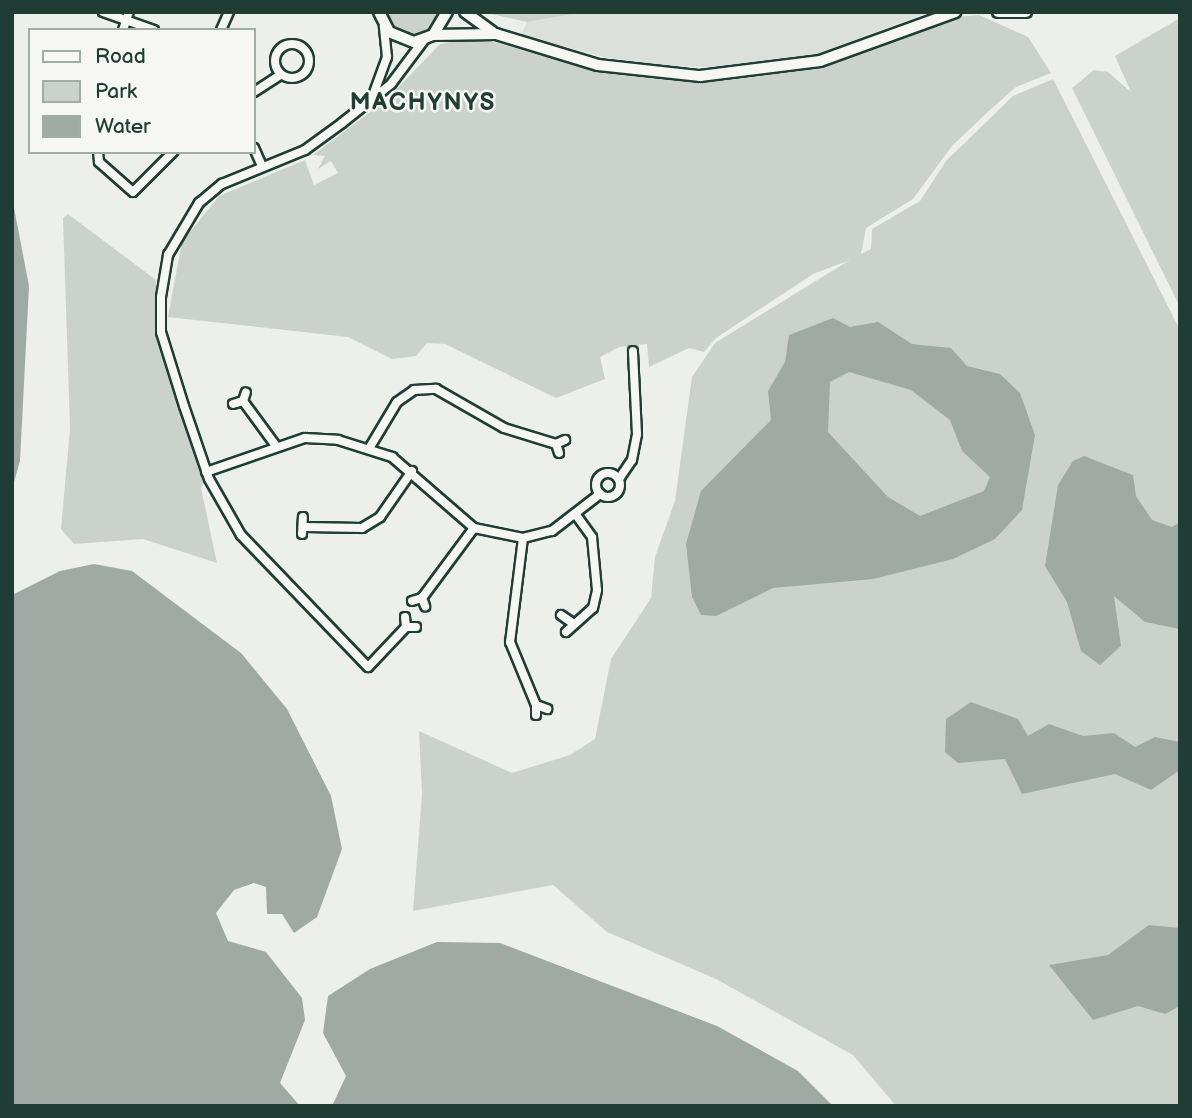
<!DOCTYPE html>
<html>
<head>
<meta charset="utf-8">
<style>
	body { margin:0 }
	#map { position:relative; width:1192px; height:1118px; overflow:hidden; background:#edefea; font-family:"Balsamiq Sans",sans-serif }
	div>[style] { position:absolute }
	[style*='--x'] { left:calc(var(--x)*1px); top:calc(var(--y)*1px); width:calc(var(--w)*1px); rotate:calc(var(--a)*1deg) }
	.built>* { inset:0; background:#dce0db }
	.green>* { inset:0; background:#cbd2cc }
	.water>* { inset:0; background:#9faaa4 }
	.roads { filter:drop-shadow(2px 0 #1f3d34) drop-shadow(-2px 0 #1f3d34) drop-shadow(0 2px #1f3d34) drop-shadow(0 -2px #1f3d34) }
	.minor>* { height:8px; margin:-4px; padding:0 4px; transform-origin:4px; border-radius:4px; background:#f6f6f2 }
	.minor>.ring { margin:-4px; padding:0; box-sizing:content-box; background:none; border:8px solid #f6f6f2; border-radius:50% }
	.secondary>* { height:10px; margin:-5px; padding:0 5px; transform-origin:5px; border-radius:5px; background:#f6f6f2 }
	span { translate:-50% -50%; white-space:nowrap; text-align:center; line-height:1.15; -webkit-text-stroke:5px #f6f6f2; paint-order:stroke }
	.district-label { font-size:24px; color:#1f3d34; font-weight:700; letter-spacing:2px }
	.frame { position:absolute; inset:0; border:14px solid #1f3d34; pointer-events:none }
	.legend { position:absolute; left:28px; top:28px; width:228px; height:126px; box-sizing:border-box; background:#f6f6f2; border:2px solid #a0aca6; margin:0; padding:9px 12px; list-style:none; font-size:21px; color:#1f3d34 }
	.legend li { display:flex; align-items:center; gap:14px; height:35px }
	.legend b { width:35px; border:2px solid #a0aca6 }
</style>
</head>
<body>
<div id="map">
	<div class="built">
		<i style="clip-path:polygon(585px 12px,929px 12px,812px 56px,746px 68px,635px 65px,521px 35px,527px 22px)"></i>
	</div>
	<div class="green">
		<i style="clip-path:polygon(384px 12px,441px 12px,432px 30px,415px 37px,391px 28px)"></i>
		<i style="clip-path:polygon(483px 12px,585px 12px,527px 22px)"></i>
		<i style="clip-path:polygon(979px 15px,1028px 37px,1051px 73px,1016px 87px,991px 109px,952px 146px,913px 199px,866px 228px,861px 254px,871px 249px,872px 229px,920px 201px,946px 161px,1013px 96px,1053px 79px,1180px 330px,1180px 1106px,896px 1106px,853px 1055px,716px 979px,607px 932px,553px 885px,413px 911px,422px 794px,419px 731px,512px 773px,570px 755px,595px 739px,611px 659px,651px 598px,655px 557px,675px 501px,692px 377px,715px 343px,850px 260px,813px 274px,716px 338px,704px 352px,689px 348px,649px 367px,647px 344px,619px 347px,600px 357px,605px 379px,556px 398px,445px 344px,427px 343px,416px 356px,392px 359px,348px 337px,168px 317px,182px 242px,219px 196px,305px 160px,314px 185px,338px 173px,331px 161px,318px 169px,325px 156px,313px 155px,386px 100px,440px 44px,476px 37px,590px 69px,721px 81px,815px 69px,955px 17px)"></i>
		<i style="clip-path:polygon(1180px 18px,1180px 307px,1072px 88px,1094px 70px,1108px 72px,1131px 92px,1115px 56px)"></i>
		<i style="clip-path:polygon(68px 214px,156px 280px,157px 330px,206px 479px,201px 488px,217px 563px,143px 539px,74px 544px,61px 529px,70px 428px,63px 218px)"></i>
	</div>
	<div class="water">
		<i style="clip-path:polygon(12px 197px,29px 286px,20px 461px,12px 489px)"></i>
		<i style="clip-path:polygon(evenodd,833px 318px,850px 327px,878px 322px,912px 344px,951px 348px,967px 366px,1000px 374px,1020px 393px,1035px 435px,1022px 510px,995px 539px,953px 559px,873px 579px,773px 588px,716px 616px,701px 615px,692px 597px,686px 544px,701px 491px,771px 420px,768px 391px,785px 362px,789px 335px,833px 318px,849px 372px,911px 390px,950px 420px,962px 451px,990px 477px,984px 491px,920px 516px,888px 497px,828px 432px,830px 382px,849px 372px)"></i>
		<i style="clip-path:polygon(1084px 456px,1133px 475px,1136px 496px,1152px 520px,1172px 527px,1180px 522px,1180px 629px,1145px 622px,1114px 596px,1121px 646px,1100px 665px,1081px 651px,1067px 602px,1045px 566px,1058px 485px,1073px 461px)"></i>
		<i style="clip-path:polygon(94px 564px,132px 571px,241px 653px,287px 709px,331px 796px,342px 849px,317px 917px,294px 933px,282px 914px,267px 914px,266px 887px,254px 883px,234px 890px,216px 913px,228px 941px,266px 952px,302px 998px,305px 1020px,280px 1083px,300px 1106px,12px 1106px,12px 595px,60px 571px)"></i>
		<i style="clip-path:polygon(971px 702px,1018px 719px,1028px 736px,1049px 724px,1083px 736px,1114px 733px,1135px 747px,1155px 737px,1180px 742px,1180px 770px,1151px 790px,1115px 774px,1022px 794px,1005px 759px,958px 763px,945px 752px,946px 719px)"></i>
		<i style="clip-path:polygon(1149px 925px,1180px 928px,1180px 1006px,1165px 1014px,1138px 1006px,1093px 1020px,1049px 965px,1108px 955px)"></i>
		<i style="clip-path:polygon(437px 942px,500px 943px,717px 1026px,798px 1071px,833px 1106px,332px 1106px,346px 1076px,323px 1033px,328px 996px,370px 969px)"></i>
	</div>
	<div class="roads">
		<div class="minor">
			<i style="--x:103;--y:12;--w:54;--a:19.4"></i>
			<i style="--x:123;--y:30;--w:19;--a:-72"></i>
			<i style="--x:221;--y:30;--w:20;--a:-66"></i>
			<i class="ring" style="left:275px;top:44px;width:26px;height:26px"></i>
			<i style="--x:254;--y:92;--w:31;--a:-33"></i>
			<i style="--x:372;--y:98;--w:44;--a:-69.9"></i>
			<i style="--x:387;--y:57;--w:31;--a:-96"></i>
			<i style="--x:254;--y:148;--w:20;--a:66"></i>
			<i style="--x:98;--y:152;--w:10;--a:84"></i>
			<i style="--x:99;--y:162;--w:45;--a:41.4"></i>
			<i style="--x:133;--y:192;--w:57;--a:-45"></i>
			<i style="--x:243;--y:401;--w:56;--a:53.7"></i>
			<i style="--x:233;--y:404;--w:10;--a:-17"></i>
			<i style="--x:243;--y:401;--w:9;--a:-72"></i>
			<i style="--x:370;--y:447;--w:52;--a:-59"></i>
			<i style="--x:397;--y:402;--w:21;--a:-35"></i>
			<i style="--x:414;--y:390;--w:22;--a:-3"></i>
			<i style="--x:436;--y:389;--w:78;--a:29.8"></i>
			<i style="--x:504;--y:428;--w:54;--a:17.1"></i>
			<i style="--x:559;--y:453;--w:9;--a:-108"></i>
			<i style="--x:556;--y:444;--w:10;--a:-24"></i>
			<i style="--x:206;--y:472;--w:105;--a:-19"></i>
			<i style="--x:305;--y:438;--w:33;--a:3"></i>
			<i style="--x:338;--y:440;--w:57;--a:17.5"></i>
			<i style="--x:392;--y:457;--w:108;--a:40.9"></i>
			<i style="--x:474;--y:528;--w:50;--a:11.5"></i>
			<i style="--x:523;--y:538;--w:30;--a:-14"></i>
			<i style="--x:552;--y:531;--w:61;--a:-37.6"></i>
			<i class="ring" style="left:596px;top:473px;width:16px;height:16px"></i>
			<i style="--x:619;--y:479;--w:23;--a:-56"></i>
			<i style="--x:632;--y:460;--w:26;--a:-79"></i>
			<i style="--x:637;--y:434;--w:83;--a:-92.8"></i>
			<i style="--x:306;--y:527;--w:56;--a:1"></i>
			<i style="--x:362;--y:528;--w:21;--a:-31"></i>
			<i style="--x:380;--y:517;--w:56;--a:-55.2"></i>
			<i style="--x:302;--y:534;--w:17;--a:-87"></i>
			<i style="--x:523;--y:538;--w:105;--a:97.1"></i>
			<i style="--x:510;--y:642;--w:68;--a:67.6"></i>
			<i style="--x:422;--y:598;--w:87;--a:-53.4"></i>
			<i style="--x:412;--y:601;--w:10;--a:-17"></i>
			<i style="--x:422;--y:598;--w:9;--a:69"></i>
			<i style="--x:561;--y:615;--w:12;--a:35"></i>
			<i style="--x:405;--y:617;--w:10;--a:84"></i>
			<i style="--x:406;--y:627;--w:10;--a:0"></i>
			<i style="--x:406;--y:627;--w:55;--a:133.5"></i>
			<i style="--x:368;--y:667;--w:183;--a:-133.9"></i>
			<i style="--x:241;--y:535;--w:64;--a:-119.7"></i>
			<i style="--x:209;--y:479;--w:77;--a:-108.9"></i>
			<i style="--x:184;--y:406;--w:77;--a:-107.3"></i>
			<i style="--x:161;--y:332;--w:35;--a:-90"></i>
			<i style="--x:161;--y:297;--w:43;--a:-80.5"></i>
			<i style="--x:168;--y:255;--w:61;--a:-59.2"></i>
			<i style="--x:199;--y:203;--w:30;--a:-40"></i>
			<i style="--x:222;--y:184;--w:90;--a:-22.3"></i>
			<i style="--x:305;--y:150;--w:46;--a:-36.1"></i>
			<i style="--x:342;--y:123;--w:63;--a:-38.5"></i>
			<i style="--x:391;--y:84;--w:55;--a:-53.1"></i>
			<i style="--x:566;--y:632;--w:36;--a:-42"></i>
			<i style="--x:593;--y:608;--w:18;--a:-77"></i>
			<i style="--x:597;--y:590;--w:53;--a:-95.4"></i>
			<i style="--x:592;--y:537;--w:26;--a:-126"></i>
			<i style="--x:536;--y:715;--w:10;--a:-90"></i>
			<i style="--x:536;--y:705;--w:12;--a:20"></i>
		</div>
		<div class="secondary">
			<i style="--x:379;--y:12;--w:22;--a:63"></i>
			<i style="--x:389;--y:32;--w:27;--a:22"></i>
			<i style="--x:414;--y:42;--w:20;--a:-20"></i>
			<i style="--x:433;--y:35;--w:27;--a:-59"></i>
			<i style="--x:465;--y:12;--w:34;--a:36"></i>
			<i style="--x:998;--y:12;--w:28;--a:0"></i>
			<i style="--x:433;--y:35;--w:63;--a:-0.9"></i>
			<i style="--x:496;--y:34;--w:107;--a:16.9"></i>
			<i style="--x:598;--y:65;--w:103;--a:6.2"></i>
			<i style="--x:700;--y:76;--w:121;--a:-7.1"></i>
			<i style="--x:820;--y:61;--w:144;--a:-19.9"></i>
		</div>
	</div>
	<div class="district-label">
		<span style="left:423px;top:103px">MACHYNYS</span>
	</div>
	<div class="frame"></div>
	<ul class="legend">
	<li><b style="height:9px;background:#f6f6f2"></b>Road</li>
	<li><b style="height:19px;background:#cbd2cc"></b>Park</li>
	<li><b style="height:19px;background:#9faaa4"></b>Water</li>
	</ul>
</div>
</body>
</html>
